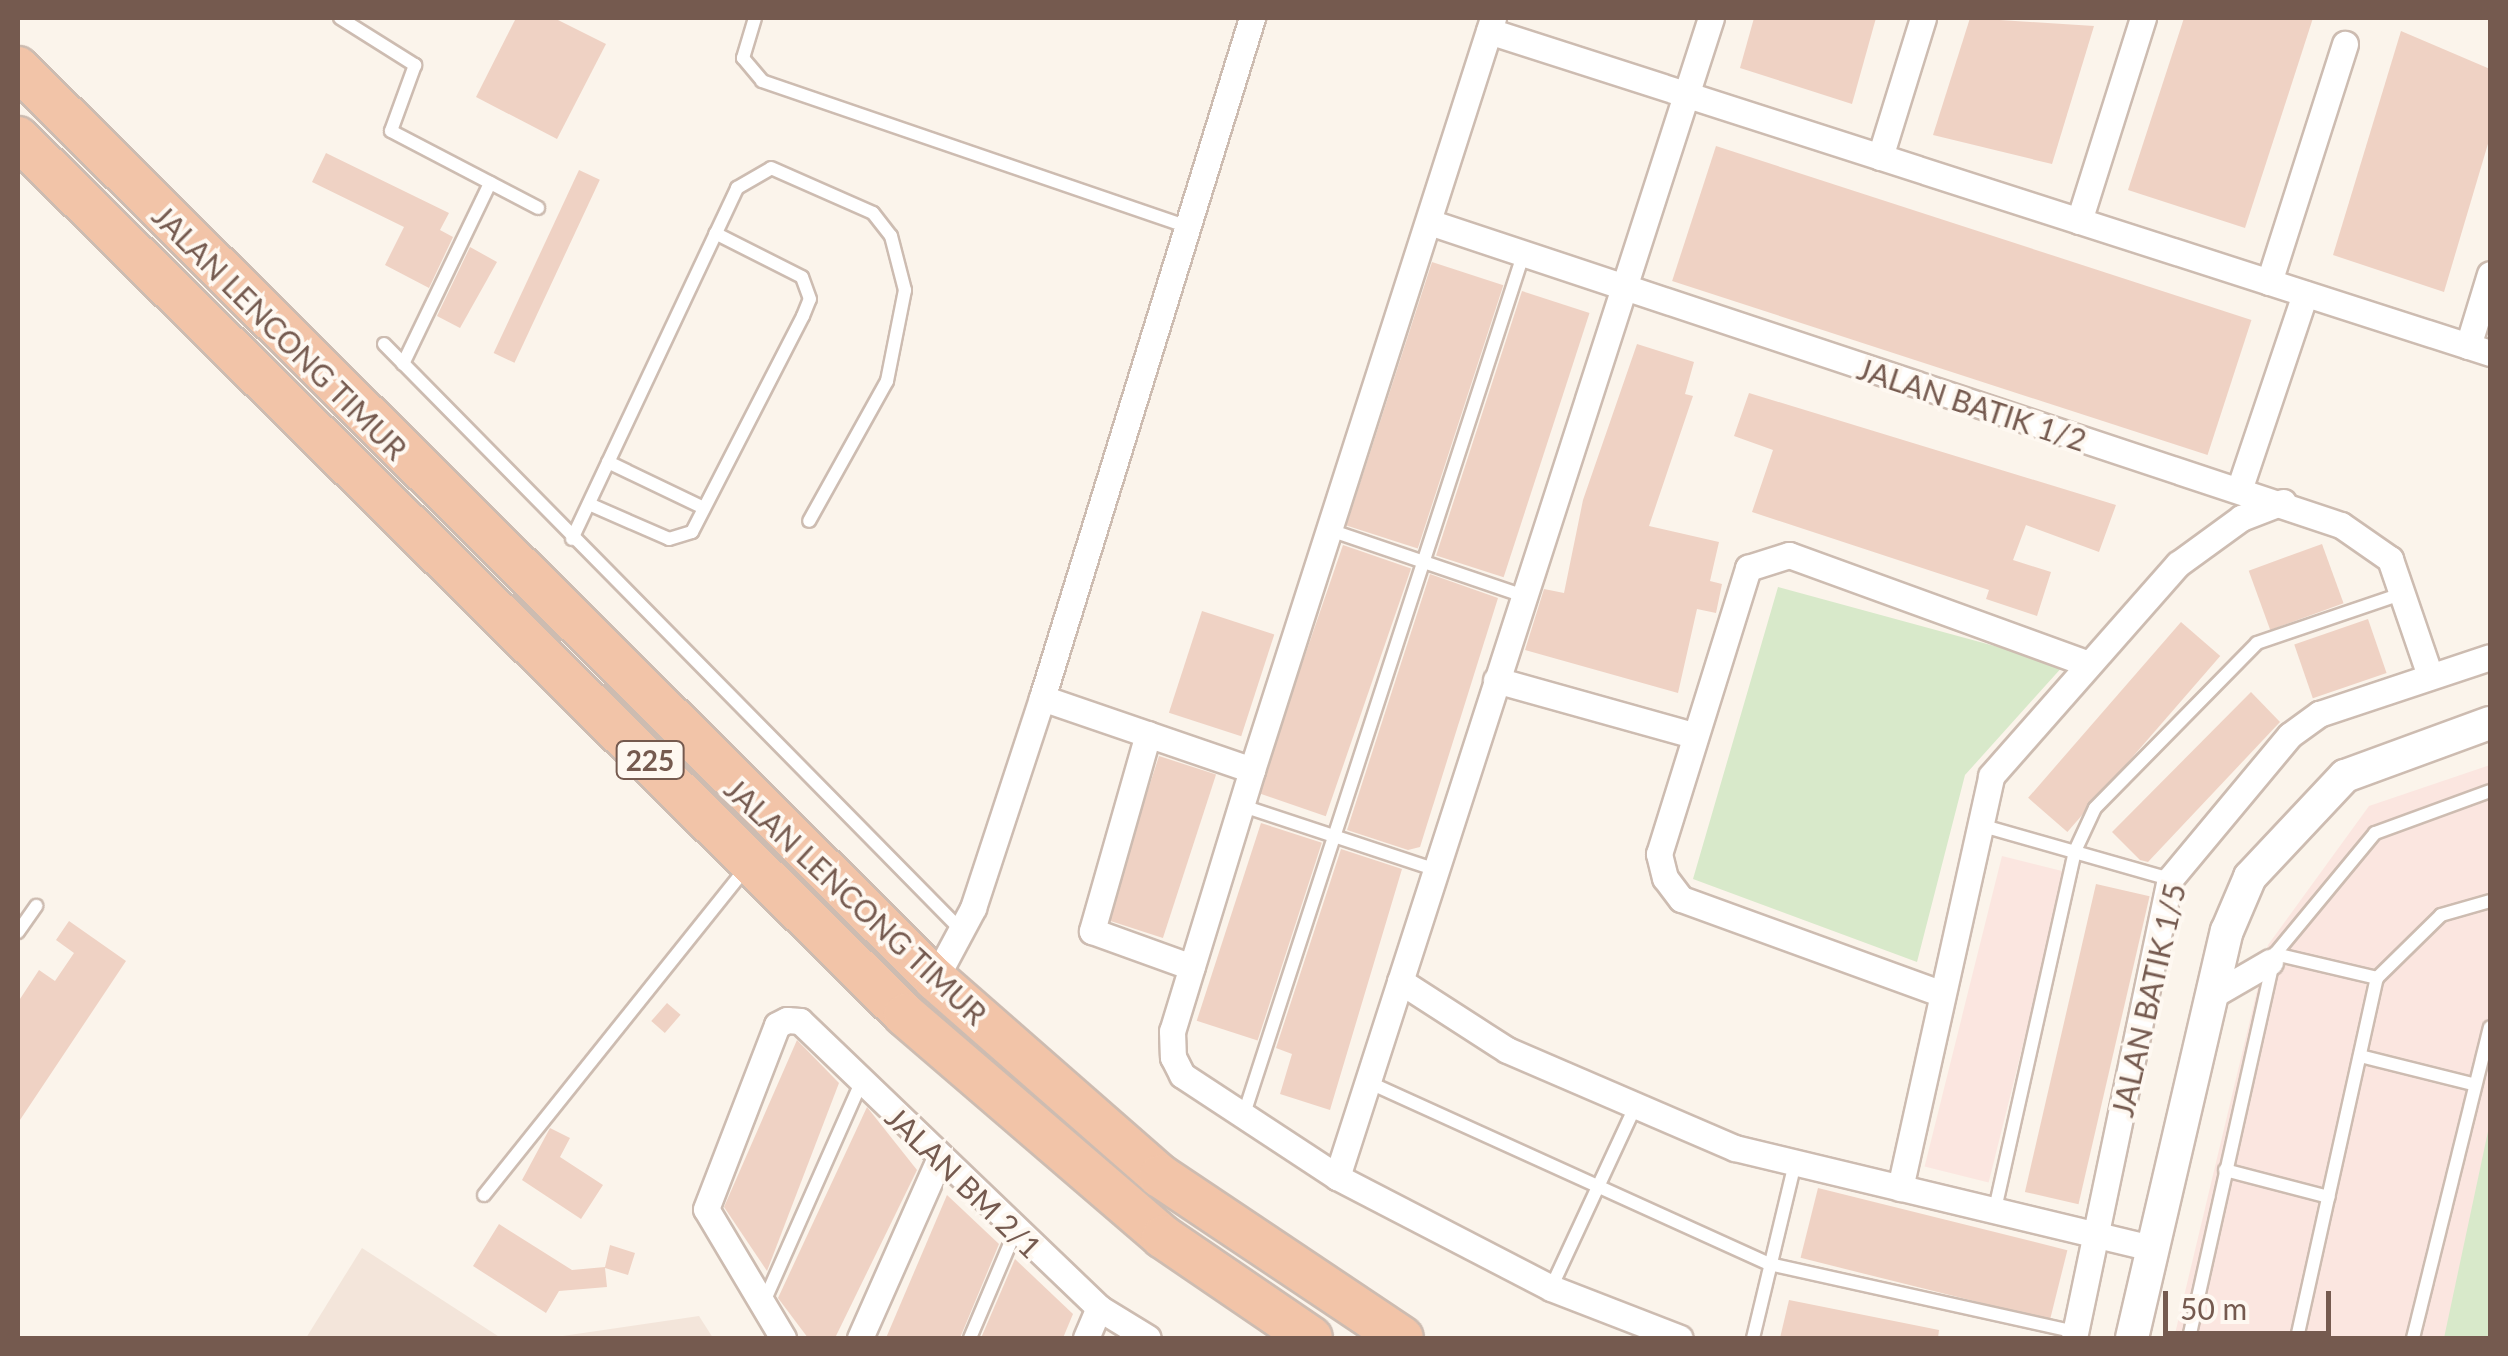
<!DOCTYPE html>
<html>
<head>
<meta charset="utf-8">
<style>
	body { margin:0 }
	#map { position:relative; width:2508px; height:1356px; overflow:hidden; background:#fbf4eb; font-family:Lato,sans-serif }
	div>[style] { position:absolute }
	[style*='--x'] { left:calc(var(--x)*1px); top:calc(var(--y)*1px); width:calc(var(--w)*1px); rotate:calc(var(--a)*1deg) }
	.residential>* { inset:0; background:#f3e5da }
	.commercial>* { inset:0; background:#fbe6e0; transform-origin:0 0 }
	.green>* { inset:0; background:#d8e9ca }
	.building>* { inset:0; background:#efd2c4; transform-origin:0 0 }
	.roads { filter:drop-shadow(2px 0 #cdbcb1) drop-shadow(-2px 0 #cdbcb1) drop-shadow(0 2px #cdbcb1) drop-shadow(0 -2px #cdbcb1) }
	.service>* { height:12px; margin:-6px; padding:0 6px; transform-origin:6px; border-radius:6px; background:#fff }
	.minor>* { height:25px; margin:-12.5px; padding:0 12.5px; transform-origin:12.5px; border-radius:12.5px; background:#fff }
	.tertiary>* { height:32px; margin:-16px; padding:0 16px; transform-origin:16px; border-radius:16px; background:#fff }
	.trunk>* { height:42px; margin:-21px; padding:0 21px; transform-origin:21px; border-radius:21px; background:#f2c4a8 }
	span { translate:-50% -50%; white-space:nowrap; text-align:center; line-height:1.15; -webkit-text-stroke:8px #fef8f1; paint-order:stroke }
	.shield-label span { padding:2px 8px; background:#fef8f1; border:2px solid; border-radius:8px; -webkit-text-stroke-width:0 }
	.shield-label { font-size:28px; color:#755a4f; font-weight:700 }
	.street-label { font-size:30px; color:#755a4f }
	.frame { position:absolute; inset:0; border:20px solid #755a4f; pointer-events:none }
	.scale { position:absolute; left:2163px; top:1291px; width:168px; height:45px; box-sizing:border-box; border:5px solid #755a4f; border-top:0; padding-left:12px; font-size:30px; line-height:35px; white-space:nowrap; color:#755a4f; -webkit-text-stroke:8px #fef8f1; paint-order:stroke }
</style>
</head>
<body>
<div id="map">
	<div class="residential">
		<i style="clip-path:polygon(362px 1248px,501px 1338px,306px 1338px)"></i>
		<i style="clip-path:polygon(699px 1316px,713px 1338px,549px 1338px)"></i>
	</div>
	<div class="commercial">
		<i style="clip-path:polygon(2490px 765px,2490px 1338px,2174px 1338px,2268px 945px,2369px 806px)"></i>
		<i style="left:2002px;top:856px;width:66px;height:320px;rotate:14deg"></i>
	</div>
	<div class="green">
		<i style="clip-path:polygon(1778px 587px,2064px 665px,1965px 775px,1917px 962px,1693px 879px)"></i>
		<i style="clip-path:polygon(2490px 1122px,2490px 1338px,2444px 1338px)"></i>
	</div>
	<div class="building">
		<i style="clip-path:polygon(516px 18px,554px 18px,606px 44px,557px 139px,476px 97px)"></i>
		<i style="clip-path:polygon(1754px 18px,1876px 18px,1852px 104px,1740px 68px)"></i>
		<i style="clip-path:polygon(1970px 18px,2094px 26px,2052px 164px,1933px 135px)"></i>
		<i style="clip-path:polygon(2184px 18px,2313px 18px,2245px 228px,2128px 190px)"></i>
		<i style="clip-path:polygon(2401px 31px,2490px 69px,2490px 137px,2444px 292px,2333px 255px)"></i>
		<i style="left:1716px;top:146px;width:563px;height:142px;rotate:18deg"></i>
		<i style="clip-path:polygon(326px 153px,449px 213px,440px 230px,453px 237px,429px 288px,385px 265px,404px 227px,312px 182px)"></i>
		<i style="left:579px;top:170px;width:23px;height:202px;rotate:25deg"></i>
		<i style="clip-path:polygon(470px 247px,497px 262px,460px 328px,437px 316px)"></i>
		<i style="left:1432px;top:262px;width:75px;height:277px;rotate:18deg"></i>
		<i style="left:1522px;top:291px;width:71px;height:278px;rotate:18deg"></i>
		<i style="clip-path:polygon(1637px 344px,1694px 362px,1685px 394px,1693px 396px,1649px 526px,1719px 542px,1710px 581px,1722px 584px,1716px 613px,1697px 609px,1678px 693px,1525px 650px,1544px 589px,1564px 593px,1583px 500px)"></i>
		<i style="clip-path:polygon(1749px 393px,2116px 505px,2099px 552px,2026px 525px,2013px 560px,2051px 572px,2037px 616px,1986px 599px,1989px 590px,1752px 512px,1773px 450px,1734px 436px)"></i>
		<i style="left:2322px;top:544px;width:63px;height:78px;rotate:70deg"></i>
		<i style="left:1343px;top:545px;width:72px;height:262px;rotate:19deg"></i>
		<i style="clip-path:polygon(1430px 574px,1498px 598px,1420px 847px,1408px 850px,1347px 830px)"></i>
		<i style="left:1202px;top:611px;width:76px;height:107px;rotate:18deg"></i>
		<i style="left:2368px;top:619px;width:57px;height:78px;rotate:71deg"></i>
		<i style="left:2181px;top:622px;width:52px;height:233px;rotate:41deg"></i>
		<i style="clip-path:polygon(2251px 692px,2280px 722px,2148px 862px,2140px 860px,2112px 832px)"></i>
		<i style="left:1159px;top:756px;width:60px;height:172px;rotate:18deg"></i>
		<i style="left:1261px;top:823px;width:64px;height:208px;rotate:18deg"></i>
		<i style="clip-path:polygon(1341px 849px,1402px 869px,1330px 1110px,1280px 1094px,1292px 1054px,1276px 1048px)"></i>
		<i style="left:2096px;top:884px;width:55px;height:316px;rotate:13deg"></i>
		<i style="clip-path:polygon(69px 921px,126px 961px,18px 1123px,18px 1002px,39px 970px,55px 981px,74px 953px,56px 940px)"></i>
		<i style="left:667px;top:1003px;width:18px;height:24px;rotate:41deg"></i>
		<i style="clip-path:polygon(797px 1040px,839px 1083px,767px 1271px,724px 1207px)"></i>
		<i style="clip-path:polygon(867px 1107px,917px 1170px,835px 1338px,808px 1338px,778px 1298px)"></i>
		<i style="clip-path:polygon(550px 1128px,570px 1138px,560px 1157px,603px 1185px,581px 1219px,522px 1180px)"></i>
		<i style="left:1818px;top:1188px;width:257px;height:72px;rotate:14deg"></i>
		<i style="clip-path:polygon(947px 1195px,999px 1244px,960px 1338px,886px 1338px)"></i>
		<i style="clip-path:polygon(499px 1224px,572px 1270px,605px 1267px,610px 1245px,635px 1253px,628px 1275px,605px 1268px,607px 1287px,559px 1291px,546px 1313px,473px 1266px)"></i>
		<i style="clip-path:polygon(1015px 1259px,1073px 1314px,1063px 1338px,981px 1338px)"></i>
		<i style="clip-path:polygon(1789px 1300px,1939px 1330px,1938px 1338px,1780px 1338px)"></i>
	</div>
	<div class="roads">
		<div class="service">
			<i style="--x:340;--y:18;--w:89;--a:32.1"></i>
			<i style="--x:415;--y:65;--w:70;--a:110"></i>
			<i style="--x:391;--y:131;--w:166;--a:27.6"></i>
			<i style="--x:755;--y:18;--w:42;--a:106.7"></i>
			<i style="--x:743;--y:58;--w:30;--a:50"></i>
			<i style="--x:762;--y:81;--w:448;--a:18.9"></i>
			<i style="--x:384;--y:344;--w:822;--a:45.44"></i>
			<i style="--x:403;--y:364;--w:201;--a:-64.3"></i>
			<i style="--x:608;--y:462;--w:106;--a:25.6"></i>
			<i style="--x:589;--y:504;--w:87;--a:23.6"></i>
			<i style="--x:669;--y:539;--w:24;--a:-17"></i>
			<i style="--x:692;--y:532;--w:243;--a:-62.8"></i>
			<i style="--x:803;--y:316;--w:18;--a:-68"></i>
			<i style="--x:810;--y:299;--w:23;--a:-110"></i>
			<i style="--x:802;--y:277;--w:97;--a:-153.2"></i>
			<i style="--x:1330;--y:530;--w:205;--a:18.8"></i>
			<i style="--x:572;--y:539;--w:388;--a:-64.8"></i>
			<i style="--x:737;--y:188;--w:39;--a:-30"></i>
			<i style="--x:771;--y:168;--w:111;--a:23.8"></i>
			<i style="--x:873;--y:213;--w:29;--a:52"></i>
			<i style="--x:891;--y:236;--w:56;--a:75.5"></i>
			<i style="--x:905;--y:290;--w:93;--a:101.2"></i>
			<i style="--x:887;--y:381;--w:160;--a:119.1"></i>
			<i style="--x:1243;--y:806;--w:203;--a:18.3"></i>
			<i style="--x:1980;--y:825;--w:198;--a:15.9"></i>
			<i style="--x:18;--y:932;--w:32;--a:-55"></i>
			<i style="--x:2275;--y:954;--w:105;--a:13.2"></i>
			<i style="--x:2360;--y:1056;--w:115;--a:14"></i>
			<i style="--x:1368;--y:1082;--w:440;--a:24.4"></i>
			<i style="--x:1769;--y:1264;--w:314;--a:12.5"></i>
			<i style="--x:1243;--y:1117;--w:906;--a:-72"></i>
			<i style="--x:2225;--y:1170;--w:107;--a:14.6"></i>
			<i style="--x:484;--y:1195;--w:420;--a:-51.3"></i>
			<i style="--x:1995;--y:1209;--w:367;--a:-77.4"></i>
			<i style="--x:2075;--y:851;--w:47;--a:-65.1"></i>
			<i style="--x:2095;--y:808;--w:231;--a:-45.5"></i>
			<i style="--x:2257;--y:643;--w:155;--a:-18.8"></i>
			<i style="--x:1551;--y:1288;--w:202;--a:-65.1"></i>
			<i style="--x:763;--y:1304;--w:242;--a:-66.1"></i>
			<i style="--x:970;--y:1338;--w:115;--a:-67"></i>
			<i style="--x:1753;--y:1338;--w:176;--a:-76.5"></i>
			<i style="--x:2189;--y:1338;--w:394;--a:-77.4"></i>
			<i style="--x:2275;--y:954;--w:157;--a:-50.4"></i>
			<i style="--x:2375;--y:833;--w:122;--a:-20.1"></i>
			<i style="--x:2297;--y:1338;--w:369;--a:-77.5"></i>
			<i style="--x:2377;--y:978;--w:90;--a:-44.5"></i>
			<i style="--x:2441;--y:915;--w:51;--a:-15.9"></i>
			<i style="--x:2413;--y:1338;--w:320;--a:-76.1"></i>
		</div>
		<div class="minor">
			<i style="--x:1493;--y:18;--w:790;--a:107.77"></i>
			<i style="--x:1252;--y:770;--w:273;--a:107"></i>
			<i style="--x:1172;--y:1031;--w:26;--a:88"></i>
			<i style="--x:1173;--y:1057;--w:20;--a:63"></i>
			<i style="--x:1182;--y:1075;--w:186;--a:33.3"></i>
			<i style="--x:1337;--y:1177;--w:241;--a:27.4"></i>
			<i style="--x:1551;--y:1288;--w:138;--a:21.2"></i>
			<i style="--x:1489;--y:31;--w:1052;--a:17.83"></i>
			<i style="--x:1880;--y:157;--w:145;--a:-72.8"></i>
			<i style="--x:2079;--y:221;--w:213;--a:-72.5"></i>
			<i style="--x:1429;--y:222;--w:961;--a:18.38"></i>
			<i style="--x:2341;--y:525;--w:60;--a:34.8"></i>
			<i style="--x:2390;--y:559;--w:124;--a:71.1"></i>
			<i style="--x:2269;--y:282;--w:250;--a:-72.3"></i>
			<i style="--x:2468;--y:346;--w:75;--a:-73"></i>
			<i style="--x:2239;--y:490;--w:207;--a:-71.4"></i>
			<i style="--x:1496;--y:680;--w:205;--a:15.6"></i>
			<i style="--x:1042;--y:698;--w:222;--a:18.9"></i>
			<i style="--x:1148;--y:734;--w:205;--a:105.9"></i>
			<i style="--x:1092;--y:931;--w:106;--a:19.8"></i>
			<i style="--x:935;--y:979;--w:81;--a:-61.8"></i>
			<i style="--x:973;--y:908;--w:221;--a:-71.8"></i>
			<i style="--x:1042;--y:698;--w:712;--a:-72.84"></i>
			<i style="--x:1400;--y:981;--w:127;--a:32.8"></i>
			<i style="--x:1507;--y:1050;--w:248;--a:23.3"></i>
			<i style="--x:1735;--y:1148;--w:428;--a:13.5"></i>
			<i style="--x:1937;--y:992;--w:272;--a:-160"></i>
			<i style="--x:1681;--y:899;--w:26;--a:-127"></i>
			<i style="--x:1665;--y:878;--w:25;--a:-104"></i>
			<i style="--x:1659;--y:854;--w:300;--a:-72.7"></i>
			<i style="--x:1748;--y:568;--w:43;--a:-17.6"></i>
			<i style="--x:1789;--y:555;--w:319;--a:20"></i>
			<i style="--x:2213;--y:995;--w:66;--a:-30.1"></i>
			<i style="--x:1337;--y:1177;--w:1218;--a:-72.12"></i>
			<i style="--x:1900;--y:1188;--w:422;--a:-77.5"></i>
			<i style="--x:1991;--y:776;--w:283;--a:-48.6"></i>
			<i style="--x:2178;--y:564;--w:78;--a:-36.1"></i>
			<i style="--x:2241;--y:518;--w:45;--a:-20.9"></i>
			<i style="--x:783;--y:1338;--w:150;--a:-120.8"></i>
			<i style="--x:706;--y:1209;--w:197;--a:-68.9"></i>
			<i style="--x:777;--y:1025;--w:11;--a:-27"></i>
			<i style="--x:787;--y:1020;--w:13;--a:4"></i>
			<i style="--x:800;--y:1021;--w:414;--a:43.8"></i>
			<i style="--x:1099;--y:1308;--w:57;--a:31.5"></i>
			<i style="--x:860;--y:1338;--w:193;--a:-66.1"></i>
			<i style="--x:1086;--y:1338;--w:33;--a:-67"></i>
			<i style="--x:2074;--y:1338;--w:469;--a:-78.2"></i>
			<i style="--x:2170;--y:879;--w:187;--a:-50.2"></i>
			<i style="--x:2290;--y:735;--w:36;--a:-36"></i>
			<i style="--x:2319;--y:714;--w:180;--a:-18.4"></i>
		</div>
		<div class="tertiary">
			<i style="--x:2132;--y:1338;--w:418;--a:-76.9"></i>
			<i style="--x:2227;--y:931;--w:59;--a:-66.9"></i>
			<i style="--x:2250;--y:877;--w:139;--a:-46.8"></i>
			<i style="--x:2345;--y:776;--w:154;--a:-20.1"></i>
		</div>
		<div class="trunk">
			<i style="--x:18;--y:68;--w:1293;--a:44.81"></i>
			<i style="--x:935;--y:979;--w:299;--a:41.2"></i>
			<i style="--x:1160;--y:1176;--w:291;--a:33.8"></i>
			<i style="--x:18;--y:138;--w:1247;--a:44.68"></i>
			<i style="--x:905;--y:1015;--w:340;--a:40.7"></i>
			<i style="--x:1163;--y:1237;--w:179;--a:34.3"></i>
		</div>
	</div>
	<div class="shield-label">
		<span style="left:650px;top:760px">225</span>
	</div>
	<div class="street-label">
		<span style="left:280px;top:332px;rotate:45deg">JALAN LENCONG TIMUR</span>
		<span style="left:1972px;top:404px;rotate:18deg">JALAN BATIK 1/2</span>
		<span style="left:856px;top:901px;rotate:43deg">JALAN LENCONG TIMUR</span>
		<span style="left:2148px;top:1000px;rotate:-77deg">JALAN BATIK 1/5</span>
		<span style="left:964px;top:1182px;rotate:44deg">JALAN BM 2/1</span>
	</div>
	<div class="frame"></div>
	<div class="scale">50 m</div>
</div>
</body>
</html>
